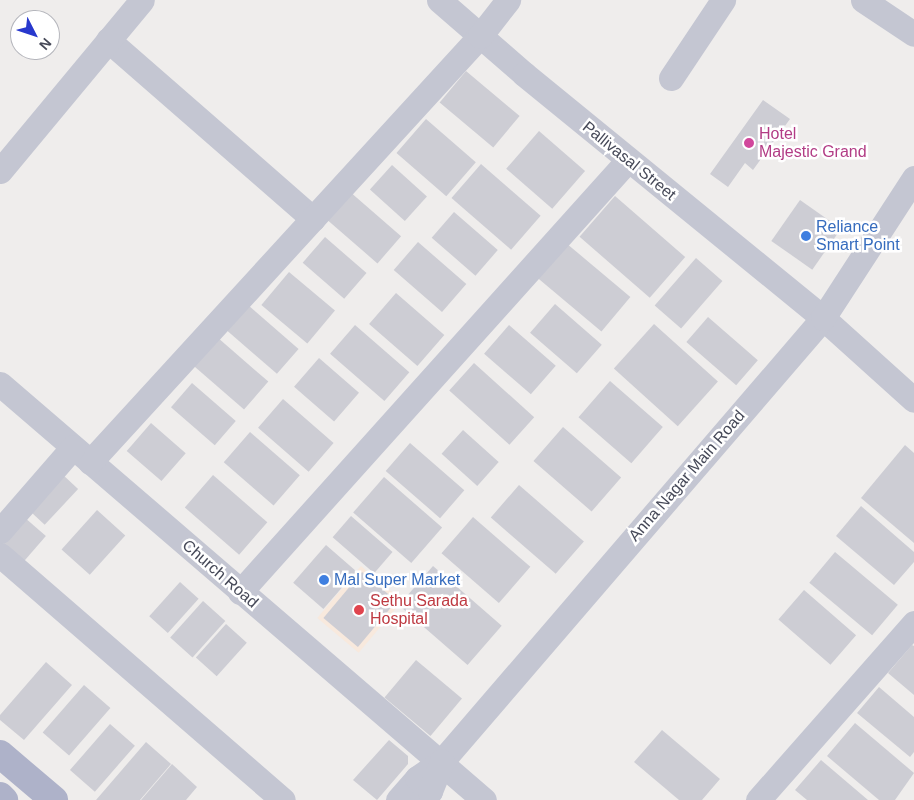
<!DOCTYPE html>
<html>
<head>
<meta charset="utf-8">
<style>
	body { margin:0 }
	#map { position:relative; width:914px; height:800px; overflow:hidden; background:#efedec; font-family:Arial,sans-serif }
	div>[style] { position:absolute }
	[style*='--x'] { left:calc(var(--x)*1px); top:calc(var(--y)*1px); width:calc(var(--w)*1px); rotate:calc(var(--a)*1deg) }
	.medical>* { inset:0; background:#f8e9dd; transform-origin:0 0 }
	.building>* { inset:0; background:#cdcdd4; transform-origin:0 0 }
	.minor>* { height:25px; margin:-12.5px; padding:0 12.5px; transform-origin:12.5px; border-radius:12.5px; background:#c4c6d2 }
	.major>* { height:28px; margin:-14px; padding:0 14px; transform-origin:14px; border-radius:14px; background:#aeb2c9 }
	.dots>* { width:14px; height:14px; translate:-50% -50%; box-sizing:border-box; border:2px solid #fff; border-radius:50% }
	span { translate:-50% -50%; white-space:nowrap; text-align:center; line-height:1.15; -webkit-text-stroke:5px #fff; paint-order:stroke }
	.hotel-label { font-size:16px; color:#b23c85 }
	.left { translate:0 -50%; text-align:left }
	.street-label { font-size:16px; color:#464958 }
	.shop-label { font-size:16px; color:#366cbe }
	.health-label { font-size:16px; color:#be3a42 }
	.north { position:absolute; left:10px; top:10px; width:50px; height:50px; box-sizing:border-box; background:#fff; border:1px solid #b5b6bc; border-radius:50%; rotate:131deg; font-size:14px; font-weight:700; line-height:20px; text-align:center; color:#464958 }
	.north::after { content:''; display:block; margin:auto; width:18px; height:22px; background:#2838cd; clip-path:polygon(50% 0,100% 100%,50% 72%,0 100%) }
</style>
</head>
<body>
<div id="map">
	<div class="medical">
		<i style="left:361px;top:566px;width:54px;height:68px;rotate:40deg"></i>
	</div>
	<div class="building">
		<i style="left:466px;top:71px;width:70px;height:41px;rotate:40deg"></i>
		<i style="clip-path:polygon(763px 100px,790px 119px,753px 170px,745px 163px,728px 187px,710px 174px)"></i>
		<i style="left:426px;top:119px;width:66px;height:45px;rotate:41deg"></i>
		<i style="left:539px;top:131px;width:61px;height:50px;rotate:41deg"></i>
		<i style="left:481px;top:164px;width:79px;height:45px;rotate:41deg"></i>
		<i style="left:392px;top:165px;width:47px;height:33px;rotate:42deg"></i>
		<i style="left:349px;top:191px;width:69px;height:36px;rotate:41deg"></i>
		<i style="left:615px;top:196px;width:93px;height:54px;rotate:41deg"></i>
		<i style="left:800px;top:200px;width:50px;height:50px;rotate:35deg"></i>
		<i style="left:454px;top:212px;width:58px;height:34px;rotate:41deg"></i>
		<i style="left:325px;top:237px;width:55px;height:34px;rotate:41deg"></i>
		<i style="left:418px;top:242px;width:64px;height:37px;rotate:41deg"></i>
		<i style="left:566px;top:243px;width:84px;height:45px;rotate:40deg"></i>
		<i style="left:696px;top:258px;width:35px;height:63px;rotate:41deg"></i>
		<i style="left:289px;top:272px;width:60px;height:43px;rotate:40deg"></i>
		<i style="left:396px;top:293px;width:64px;height:41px;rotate:41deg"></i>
		<i style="left:555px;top:304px;width:62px;height:38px;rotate:41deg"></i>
		<i style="left:248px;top:305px;width:67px;height:33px;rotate:41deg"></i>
		<i style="left:708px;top:317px;width:66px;height:33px;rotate:41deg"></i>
		<i style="left:654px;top:324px;width:86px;height:60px;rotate:42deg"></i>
		<i style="left:355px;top:325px;width:72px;height:38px;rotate:41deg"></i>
		<i style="left:509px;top:325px;width:62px;height:38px;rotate:41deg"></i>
		<i style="left:217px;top:337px;width:68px;height:37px;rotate:41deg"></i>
		<i style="left:319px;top:358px;width:53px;height:38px;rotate:41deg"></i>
		<i style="left:474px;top:363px;width:81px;height:37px;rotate:42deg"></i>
		<i style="left:610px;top:381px;width:70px;height:48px;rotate:41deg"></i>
		<i style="left:192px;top:383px;width:58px;height:32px;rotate:41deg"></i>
		<i style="left:283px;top:399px;width:67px;height:38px;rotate:41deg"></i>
		<i style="left:151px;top:423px;width:46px;height:37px;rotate:41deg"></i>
		<i style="left:563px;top:427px;width:77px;height:45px;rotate:41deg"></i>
		<i style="left:463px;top:430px;width:48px;height:32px;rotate:42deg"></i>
		<i style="left:250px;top:432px;width:66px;height:40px;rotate:41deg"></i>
		<i style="left:410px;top:443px;width:72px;height:37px;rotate:41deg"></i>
		<i style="clip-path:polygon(905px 445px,914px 453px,914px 543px,861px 498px)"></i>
		<i style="left:62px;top:474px;width:22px;height:49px;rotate:43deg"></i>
		<i style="left:213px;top:475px;width:72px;height:43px;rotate:41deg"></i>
		<i style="left:384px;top:477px;width:77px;height:47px;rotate:41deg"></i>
		<i style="left:519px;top:485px;width:86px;height:43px;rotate:41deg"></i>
		<i style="clip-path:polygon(861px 506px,914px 552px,914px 562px,894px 585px,836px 536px)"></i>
		<i style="left:97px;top:510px;width:38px;height:53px;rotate:42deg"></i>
		<i style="left:351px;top:516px;width:55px;height:28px;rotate:41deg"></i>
		<i style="left:24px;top:517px;width:29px;height:38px;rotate:41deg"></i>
		<i style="left:473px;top:517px;width:76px;height:48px;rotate:41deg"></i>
		<i style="left:326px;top:545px;width:40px;height:50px;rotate:41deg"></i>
		<i style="left:835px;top:552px;width:82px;height:40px;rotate:40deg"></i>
		<i style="left:433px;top:566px;width:91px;height:52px;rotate:41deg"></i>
		<i style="left:362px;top:572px;width:45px;height:60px;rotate:40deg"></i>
		<i style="left:180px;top:582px;width:25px;height:46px;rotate:42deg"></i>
		<i style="left:804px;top:590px;width:69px;height:39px;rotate:41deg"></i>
		<i style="left:203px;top:601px;width:30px;height:49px;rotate:42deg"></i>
		<i style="left:226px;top:624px;width:28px;height:45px;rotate:42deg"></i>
		<i style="clip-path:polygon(912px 645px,914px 646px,914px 695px,888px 673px)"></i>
		<i style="left:416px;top:660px;width:60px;height:49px;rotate:40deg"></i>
		<i style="clip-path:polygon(46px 662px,72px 685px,24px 740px,0 720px,0 715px)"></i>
		<i style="left:84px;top:685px;width:35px;height:63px;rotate:41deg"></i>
		<i style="clip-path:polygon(879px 687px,914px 717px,914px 752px,910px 757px,857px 713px)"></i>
		<i style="clip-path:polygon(855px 723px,914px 773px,895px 800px,879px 800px,827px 756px)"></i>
		<i style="left:110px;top:724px;width:33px;height:61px;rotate:41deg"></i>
		<i style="clip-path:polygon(662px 730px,720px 779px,702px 800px,679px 800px,634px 762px)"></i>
		<i style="clip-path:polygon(389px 740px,408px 756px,408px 764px,377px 800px,353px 780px)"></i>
		<i style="clip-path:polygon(146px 742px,171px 764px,140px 800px,96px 800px)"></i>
		<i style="clip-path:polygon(821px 760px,868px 800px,807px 800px,795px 790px)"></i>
		<i style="clip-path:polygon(172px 764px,197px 787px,186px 800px,141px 800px)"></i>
	</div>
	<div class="minor">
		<i style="--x:439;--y:0;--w:113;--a:41"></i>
		<i style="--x:524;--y:74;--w:386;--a:39.2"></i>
		<i style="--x:823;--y:318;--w:122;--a:42"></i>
		<i style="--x:863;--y:0;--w:61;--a:33.7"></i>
		<i style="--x:108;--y:40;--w:272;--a:41.1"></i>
		<i style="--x:671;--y:78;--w:94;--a:-56.3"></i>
		<i style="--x:0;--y:171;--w:222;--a:-50.3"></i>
		<i style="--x:0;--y:384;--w:638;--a:40.68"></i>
		<i style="--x:90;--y:462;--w:578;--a:-47.53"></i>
		<i style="--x:480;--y:36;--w:46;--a:-52.1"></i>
		<i style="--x:0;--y:531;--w:111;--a:-49"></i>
		<i style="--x:0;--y:555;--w:374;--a:40.9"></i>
		<i style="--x:240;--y:592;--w:581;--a:-48.07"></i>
		<i style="--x:398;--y:800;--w:29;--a:-49"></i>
		<i style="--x:417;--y:778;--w:30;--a:-34"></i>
		<i style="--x:442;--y:761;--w:584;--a:-49.3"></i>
		<i style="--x:823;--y:318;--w:167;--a:-57"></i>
		<i style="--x:422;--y:800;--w:12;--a:-48"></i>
		<i style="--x:430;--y:791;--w:32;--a:-68"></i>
		<i style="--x:758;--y:800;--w:236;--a:-48.6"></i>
	</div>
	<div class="major">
		<i style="--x:0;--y:754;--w:71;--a:40.4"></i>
		<i style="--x:0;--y:796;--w:6;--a:45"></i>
	</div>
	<div class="dots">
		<i style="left:749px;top:143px;background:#d1479c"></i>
		<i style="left:806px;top:236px;background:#3f7fe0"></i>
		<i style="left:324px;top:580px;background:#3f7fe0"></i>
		<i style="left:359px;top:610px;background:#e0444e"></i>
	</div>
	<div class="hotel-label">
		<span class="left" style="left:759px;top:143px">Hotel<br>Majestic Grand</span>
	</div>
	<div class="street-label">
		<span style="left:629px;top:161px;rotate:39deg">Pallivasal Street</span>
		<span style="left:687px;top:476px;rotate:-49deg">Anna Nagar Main Road</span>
		<span style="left:220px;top:574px;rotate:41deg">Church Road</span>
	</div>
	<div class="shop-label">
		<span class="left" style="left:816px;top:236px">Reliance<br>Smart Point</span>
		<span class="left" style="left:334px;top:580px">Mal Super Market</span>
	</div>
	<div class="health-label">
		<span class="left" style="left:370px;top:610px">Sethu Sarada<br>Hospital</span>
	</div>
	<div class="north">N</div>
</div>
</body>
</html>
